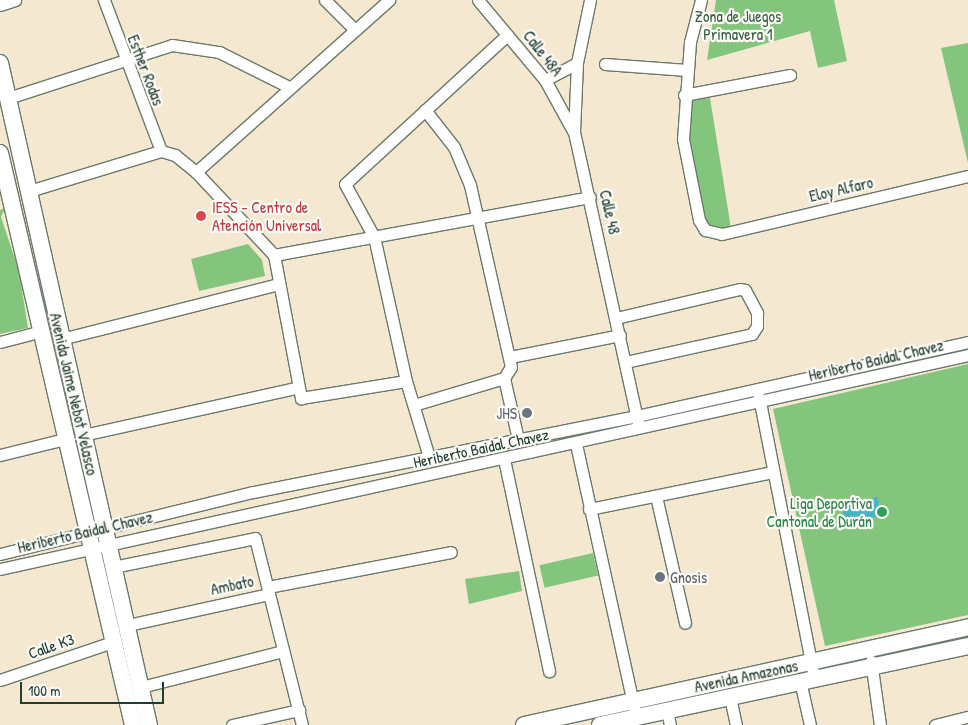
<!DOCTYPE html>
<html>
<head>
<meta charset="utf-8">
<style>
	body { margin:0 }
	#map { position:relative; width:968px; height:725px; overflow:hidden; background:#f4e8d1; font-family:"Patrick Hand",sans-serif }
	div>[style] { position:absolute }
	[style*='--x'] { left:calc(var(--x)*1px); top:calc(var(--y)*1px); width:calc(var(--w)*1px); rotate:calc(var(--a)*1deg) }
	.green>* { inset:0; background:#84c57d; transform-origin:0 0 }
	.water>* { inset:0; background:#47b4c2 }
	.roads { filter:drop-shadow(1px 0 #6a796b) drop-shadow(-1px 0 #6a796b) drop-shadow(0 1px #6a796b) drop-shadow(0 -1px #6a796b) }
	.street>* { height:11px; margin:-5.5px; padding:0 5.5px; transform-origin:5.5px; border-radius:5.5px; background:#fff }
	.secondary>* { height:16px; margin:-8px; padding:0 8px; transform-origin:8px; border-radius:8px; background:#fff }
	.dots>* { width:14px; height:14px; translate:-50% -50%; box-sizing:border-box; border:2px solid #fdfcf7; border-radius:50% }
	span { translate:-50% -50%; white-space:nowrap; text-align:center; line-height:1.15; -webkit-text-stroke:4.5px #fdfcf7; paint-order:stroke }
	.park-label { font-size:16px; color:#385f46 }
	.street-label { font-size:16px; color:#1f3d34 }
	.health-label { font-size:16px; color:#be3a42 }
	.left { translate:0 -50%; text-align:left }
	.worship-label { font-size:16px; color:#5b616d }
	.right { translate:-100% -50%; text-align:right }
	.leisure-label { font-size:16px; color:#27864d }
	.scale { position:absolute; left:20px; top:682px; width:144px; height:22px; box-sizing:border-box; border:2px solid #1f3d34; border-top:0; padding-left:6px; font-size:15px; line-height:18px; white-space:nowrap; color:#1f3d34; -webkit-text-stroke:4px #fdfcf7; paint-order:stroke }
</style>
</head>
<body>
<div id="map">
	<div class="green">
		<i style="clip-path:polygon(716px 0,834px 0,847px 61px,818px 68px,810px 31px,707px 60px)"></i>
		<i style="clip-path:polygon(968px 43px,968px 163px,941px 48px)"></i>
		<i style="clip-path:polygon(710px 98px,729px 216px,731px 230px,705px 230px,688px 166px,684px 101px)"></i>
		<i style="clip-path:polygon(5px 208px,1px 217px,19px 271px,28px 328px,0 334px,0 210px)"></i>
		<i style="clip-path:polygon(248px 244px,262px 260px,265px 276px,199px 291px,191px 259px)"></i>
		<i style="clip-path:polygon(968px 364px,968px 615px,825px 646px,773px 409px)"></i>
		<i style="left:593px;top:553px;width:23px;height:55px;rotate:77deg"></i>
		<i style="clip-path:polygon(519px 571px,522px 591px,469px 604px,465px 579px)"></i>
	</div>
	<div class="water">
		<i style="clip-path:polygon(878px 497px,880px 516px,845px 523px,842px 506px)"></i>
	</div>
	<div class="roads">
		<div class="street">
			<i style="--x:104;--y:0;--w:161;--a:69.3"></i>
			<i style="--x:325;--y:0;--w:41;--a:45"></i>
			<i style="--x:478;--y:0;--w:104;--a:50.1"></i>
			<i style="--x:545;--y:80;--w:58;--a:61.2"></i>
			<i style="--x:590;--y:0;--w:64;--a:101.7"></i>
			<i style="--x:577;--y:63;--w:69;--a:92.5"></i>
			<i style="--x:574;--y:132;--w:297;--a:77.6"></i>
			<i style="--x:701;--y:0;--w:43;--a:104.7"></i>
			<i style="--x:690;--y:42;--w:97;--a:94.1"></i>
			<i style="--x:683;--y:139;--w:83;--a:78.8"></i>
			<i style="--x:699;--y:220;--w:12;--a:59"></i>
			<i style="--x:705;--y:230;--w:17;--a:13"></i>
			<i style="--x:722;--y:234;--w:253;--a:-13.3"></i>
			<i style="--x:0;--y:5;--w:16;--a:-18"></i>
			<i style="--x:605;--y:64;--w:82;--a:4.2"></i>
			<i style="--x:545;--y:80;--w:36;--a:-28"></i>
			<i style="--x:684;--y:95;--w:108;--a:-10.7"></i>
			<i style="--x:8;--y:98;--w:172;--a:-17.9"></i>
			<i style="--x:172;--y:45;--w:48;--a:8.5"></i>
			<i style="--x:219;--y:52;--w:78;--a:26.6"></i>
			<i style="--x:196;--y:172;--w:259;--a:-41.7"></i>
			<i style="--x:29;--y:191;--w:138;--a:-16.9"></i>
			<i style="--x:161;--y:151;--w:15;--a:16"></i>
			<i style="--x:175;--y:155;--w:27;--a:39"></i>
			<i style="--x:196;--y:172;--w:114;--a:46.8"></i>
			<i style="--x:274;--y:255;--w:146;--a:79.3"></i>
			<i style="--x:301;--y:398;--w:106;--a:-9.2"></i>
			<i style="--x:274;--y:255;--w:321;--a:-10.4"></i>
			<i style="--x:616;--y:318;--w:127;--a:-13.2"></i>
			<i style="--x:740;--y:289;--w:5;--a:11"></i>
			<i style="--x:745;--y:290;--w:26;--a:62"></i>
			<i style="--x:757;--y:313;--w:13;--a:90"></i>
			<i style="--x:757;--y:326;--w:9;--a:122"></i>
			<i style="--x:752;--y:334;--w:129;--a:167.5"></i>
			<i style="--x:61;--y:339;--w:224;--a:-14.2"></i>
			<i style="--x:0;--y:342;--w:43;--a:-14.7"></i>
			<i style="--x:510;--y:357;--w:112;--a:-11.3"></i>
			<i style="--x:504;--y:378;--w:63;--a:77.1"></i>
			<i style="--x:759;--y:397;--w:286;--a:78.9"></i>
			<i style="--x:417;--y:404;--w:91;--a:-16.6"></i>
			<i style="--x:504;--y:378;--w:13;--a:-58"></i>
			<i style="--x:511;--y:367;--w:187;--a:-102.7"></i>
			<i style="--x:470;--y:185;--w:41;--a:-112.8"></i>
			<i style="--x:454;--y:147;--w:47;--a:-128.1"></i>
			<i style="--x:83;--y:435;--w:217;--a:-12.5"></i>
			<i style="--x:576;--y:444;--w:280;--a:77.6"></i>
			<i style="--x:0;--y:455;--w:67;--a:-13.8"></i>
			<i style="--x:429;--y:457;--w:79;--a:-106.8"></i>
			<i style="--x:406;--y:381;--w:148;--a:-102.5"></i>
			<i style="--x:374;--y:237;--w:60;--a:-118.7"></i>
			<i style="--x:345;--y:184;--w:220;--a:-42.6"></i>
			<i style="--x:504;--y:459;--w:217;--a:78"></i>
			<i style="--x:656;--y:496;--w:130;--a:77.1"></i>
			<i style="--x:589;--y:509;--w:188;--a:-11.4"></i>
			<i style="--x:0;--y:554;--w:260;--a:-13.8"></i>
			<i style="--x:253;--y:492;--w:391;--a:-11.2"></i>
			<i style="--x:637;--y:416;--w:339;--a:-12.6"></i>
			<i style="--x:113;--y:567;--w:145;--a:-11.5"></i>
			<i style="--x:255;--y:538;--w:193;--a:75.9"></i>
			<i style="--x:0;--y:569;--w:991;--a:-12.47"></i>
			<i style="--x:268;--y:587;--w:186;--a:-10.8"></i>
			<i style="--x:128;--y:625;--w:144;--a:-12.4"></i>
			<i style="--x:871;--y:661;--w:65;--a:82"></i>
			<i style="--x:0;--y:680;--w:118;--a:-18.7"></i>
			<i style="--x:800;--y:681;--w:45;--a:77.2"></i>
			<i style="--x:141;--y:687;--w:146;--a:-14.2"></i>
			<i style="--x:730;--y:697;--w:29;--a:78"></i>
			<i style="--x:667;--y:711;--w:14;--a:78"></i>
			<i style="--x:232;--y:725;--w:69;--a:-12.6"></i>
			<i style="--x:935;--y:725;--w:34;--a:-14"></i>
		</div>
		<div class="secondary">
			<i style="--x:0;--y:63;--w:679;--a:77.32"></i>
			<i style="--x:0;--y:153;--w:587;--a:76.91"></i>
			<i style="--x:524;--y:725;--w:455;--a:-12.4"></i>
			<i style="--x:600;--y:725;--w:376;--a:-12.1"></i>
		</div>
	</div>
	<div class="dots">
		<i style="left:201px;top:216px;background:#e0444e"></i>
		<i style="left:527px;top:413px;background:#6b7280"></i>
		<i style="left:882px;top:512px;background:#2e9e5b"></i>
		<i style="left:660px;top:577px;background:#6b7280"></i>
	</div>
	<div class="park-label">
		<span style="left:738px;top:25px">Zona de Juegos<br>Primavera 1</span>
	</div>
	<div class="street-label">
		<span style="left:543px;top:53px;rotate:52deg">Calle 48A</span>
		<span style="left:146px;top:70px;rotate:69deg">Esther Rodas</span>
		<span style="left:841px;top:189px;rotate:-13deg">Eloy Alfaro</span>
		<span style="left:610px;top:212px;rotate:77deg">Calle 48</span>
		<span style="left:876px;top:360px;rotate:-13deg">Heriberto Baidal Chavez</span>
		<span style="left:74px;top:394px;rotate:77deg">Avenida Jaime Nebot Velasco</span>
		<span style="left:481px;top:448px;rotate:-12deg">Heriberto Baidal Chavez</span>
		<span style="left:85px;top:532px;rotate:-13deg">Heriberto Baidal Chavez</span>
		<span style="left:232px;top:585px;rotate:-12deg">Ambato</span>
		<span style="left:51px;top:646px;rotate:-19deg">Calle K3</span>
		<span style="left:746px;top:676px;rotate:-12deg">Avenida Amazonas</span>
	</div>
	<div class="health-label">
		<span class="left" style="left:212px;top:216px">IESS - Centro de<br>Atención Universal</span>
	</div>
	<div class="worship-label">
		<span class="right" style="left:517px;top:413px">JHS</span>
		<span class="left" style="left:670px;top:577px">Gnosis</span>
	</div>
	<div class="leisure-label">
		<span class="right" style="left:872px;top:512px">Liga Deportiva<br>Cantonal de Durán</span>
	</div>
	<div class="scale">100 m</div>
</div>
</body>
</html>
